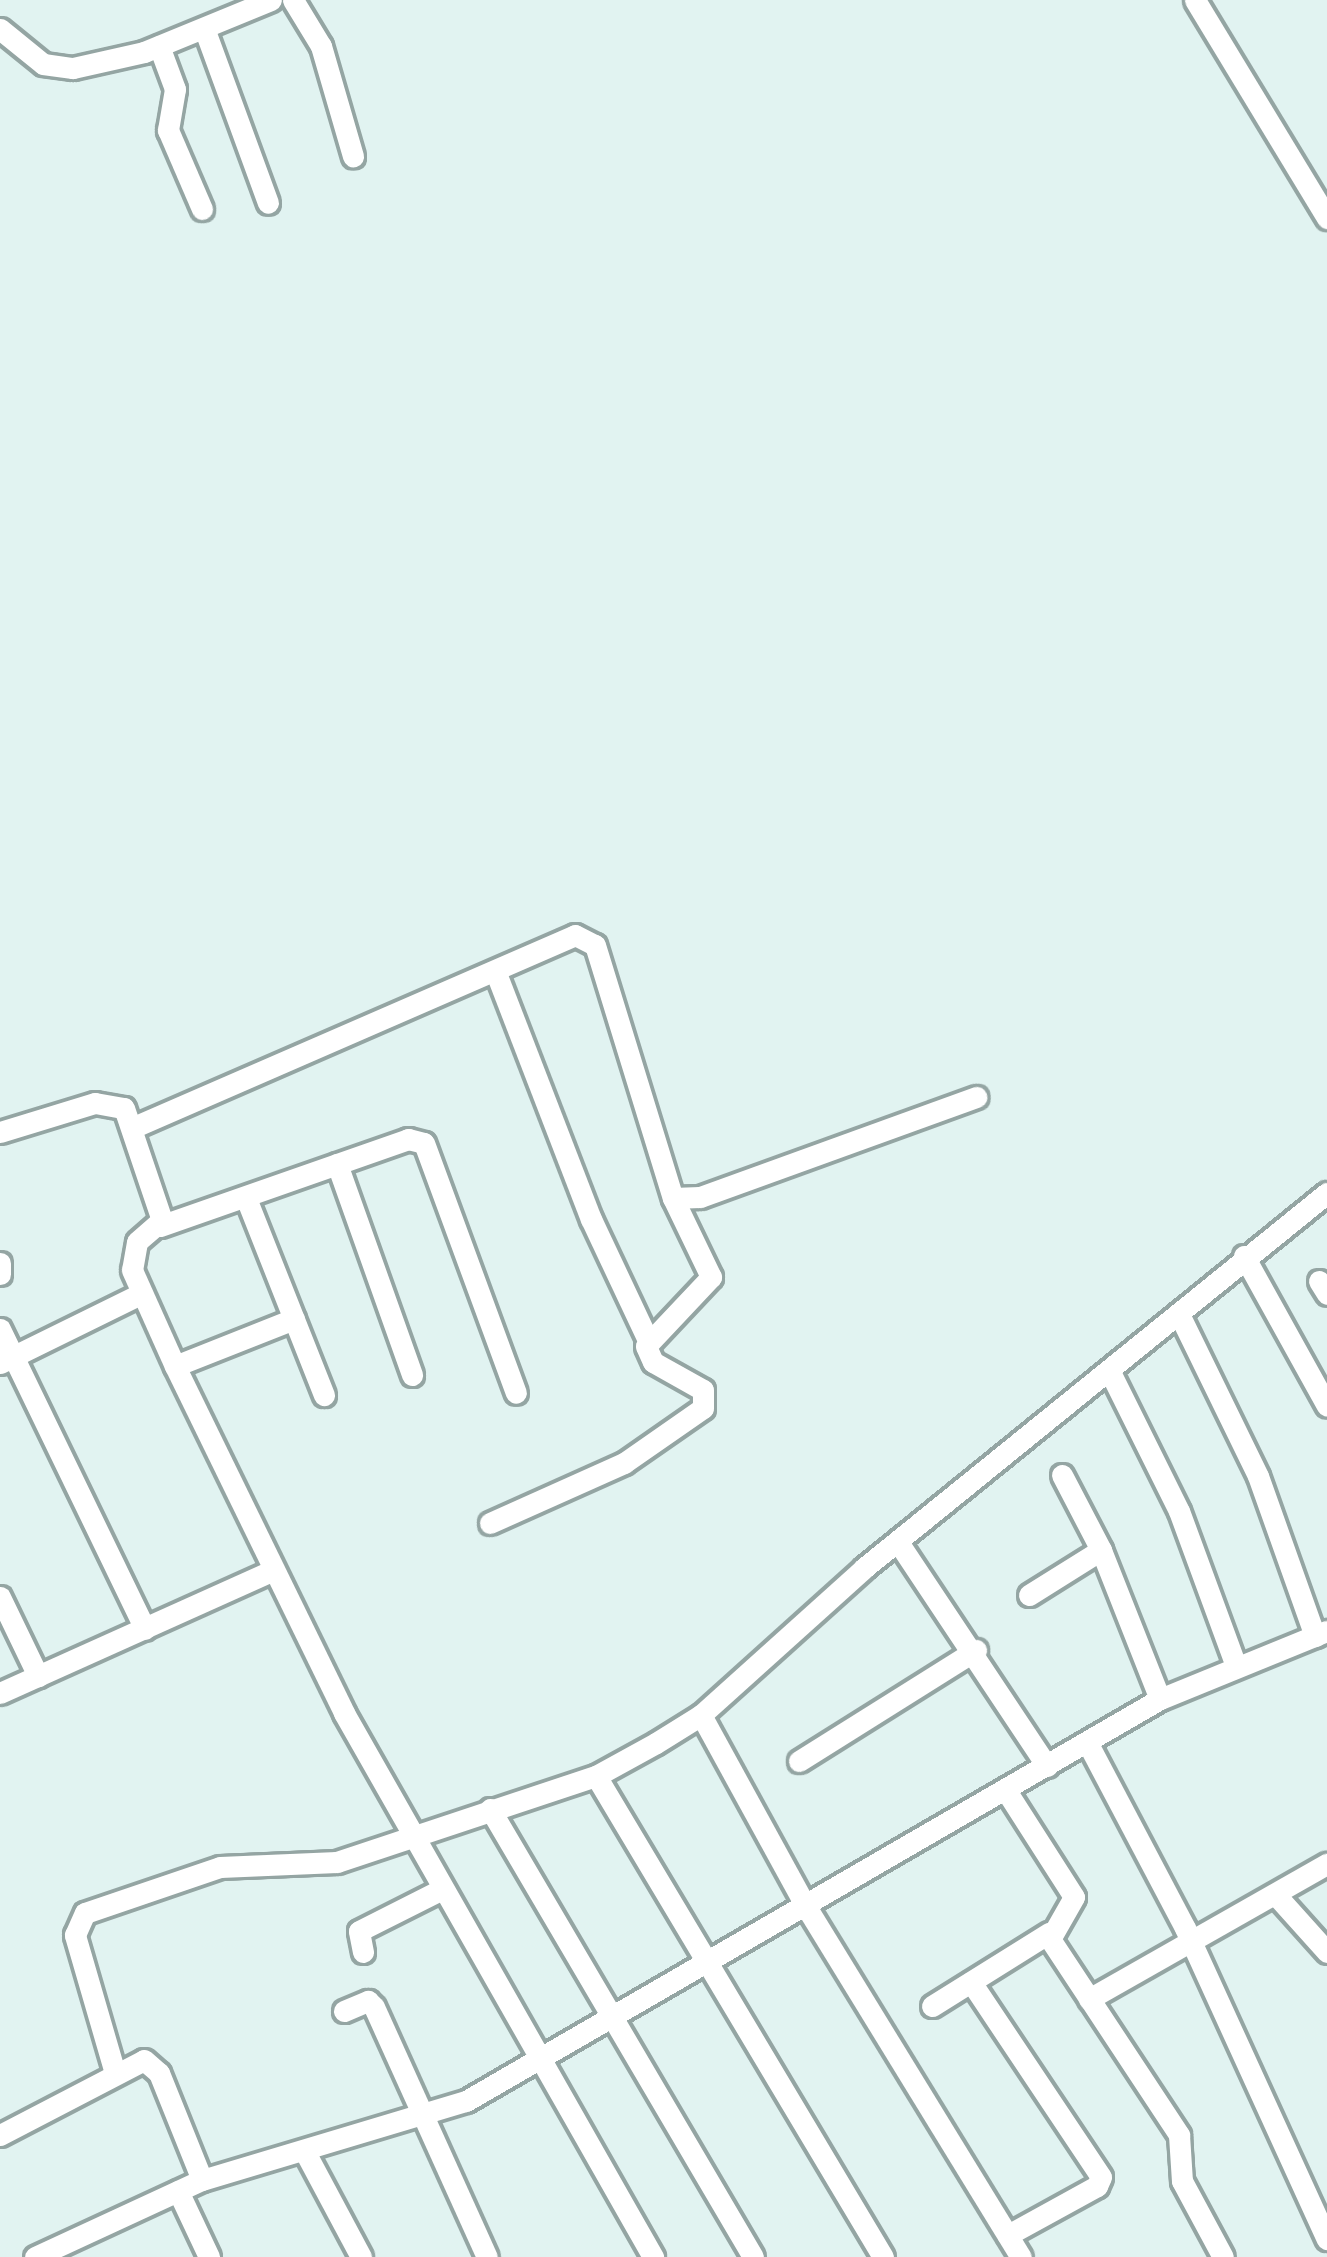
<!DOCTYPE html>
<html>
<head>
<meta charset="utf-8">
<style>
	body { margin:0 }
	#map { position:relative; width:1327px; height:2257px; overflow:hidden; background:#e1f3f1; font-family:Inter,sans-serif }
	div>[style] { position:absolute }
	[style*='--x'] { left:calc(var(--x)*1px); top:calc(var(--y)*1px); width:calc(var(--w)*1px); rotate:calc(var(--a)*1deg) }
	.roads { filter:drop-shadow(3px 0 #94a5a3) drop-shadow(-3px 0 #94a5a3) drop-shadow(0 3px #94a5a3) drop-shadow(0 -3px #94a5a3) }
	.minor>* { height:21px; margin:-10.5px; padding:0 10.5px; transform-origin:10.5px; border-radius:10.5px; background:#fff }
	span { translate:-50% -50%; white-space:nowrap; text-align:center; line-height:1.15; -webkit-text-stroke:12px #fff; paint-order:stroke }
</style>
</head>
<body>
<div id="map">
	<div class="roads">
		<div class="minor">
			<i style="--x:293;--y:0;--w:54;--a:58.7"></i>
			<i style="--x:321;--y:46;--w:115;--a:73.8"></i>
			<i style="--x:1195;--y:0;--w:255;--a:58.8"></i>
			<i style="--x:204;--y:28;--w:186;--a:69.9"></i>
			<i style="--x:0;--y:29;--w:55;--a:39.1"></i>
			<i style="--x:43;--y:64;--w:30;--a:8"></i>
			<i style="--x:73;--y:68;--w:73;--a:-12.7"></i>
			<i style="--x:144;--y:52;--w:137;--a:-22.3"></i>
			<i style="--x:159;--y:46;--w:46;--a:69.6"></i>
			<i style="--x:175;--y:89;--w:42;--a:99.7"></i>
			<i style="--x:168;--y:130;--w:86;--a:66.7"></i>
			<i style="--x:496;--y:973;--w:264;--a:68.9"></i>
			<i style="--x:591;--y:1219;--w:132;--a:64.8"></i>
			<i style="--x:134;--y:1127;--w:481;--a:-23.5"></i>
			<i style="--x:575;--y:935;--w:22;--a:27"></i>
			<i style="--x:595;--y:945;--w:265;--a:72.9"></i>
			<i style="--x:673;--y:1198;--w:27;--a:-2"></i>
			<i style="--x:700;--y:1197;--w:294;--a:-19.9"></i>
			<i style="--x:0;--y:1132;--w:99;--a:-17"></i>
			<i style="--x:95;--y:1103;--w:29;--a:10"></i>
			<i style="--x:124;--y:1108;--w:118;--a:71.3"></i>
			<i style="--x:162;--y:1220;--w:33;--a:139"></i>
			<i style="--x:137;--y:1242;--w:28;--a:100"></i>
			<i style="--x:132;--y:1270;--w:105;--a:65.9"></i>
			<i style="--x:175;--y:1366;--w:386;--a:64"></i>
			<i style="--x:344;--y:1713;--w:626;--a:60.4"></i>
			<i style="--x:337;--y:1164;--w:224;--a:70.4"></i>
			<i style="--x:246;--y:1198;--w:212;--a:68.4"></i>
			<i style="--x:160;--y:1226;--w:263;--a:-19.3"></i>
			<i style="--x:408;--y:1139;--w:16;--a:14"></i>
			<i style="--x:424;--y:1143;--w:266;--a:69.8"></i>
			<i style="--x:1244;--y:1256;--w:171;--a:61"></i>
			<i style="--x:0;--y:1263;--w:11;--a:90"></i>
			<i style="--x:1319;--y:1281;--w:15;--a:58"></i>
			<i style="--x:1180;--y:1316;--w:178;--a:64"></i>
			<i style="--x:1258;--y:1476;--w:170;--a:70.4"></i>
			<i style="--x:0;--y:1329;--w:333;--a:64.2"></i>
			<i style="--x:0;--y:1363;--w:158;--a:-26.2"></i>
			<i style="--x:175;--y:1366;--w:128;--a:-21.6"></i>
			<i style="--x:1110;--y:1372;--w:155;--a:63.6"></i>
			<i style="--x:1179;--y:1511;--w:162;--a:69.8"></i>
			<i style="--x:1062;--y:1475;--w:85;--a:62.5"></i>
			<i style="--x:1101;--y:1550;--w:160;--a:68.4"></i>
			<i style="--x:490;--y:1523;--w:147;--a:-24.1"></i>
			<i style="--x:624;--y:1463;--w:96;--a:-34.8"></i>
			<i style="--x:703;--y:1408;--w:18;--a:-90"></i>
			<i style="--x:703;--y:1390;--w:57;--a:-150.8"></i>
			<i style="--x:653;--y:1362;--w:17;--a:-114"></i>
			<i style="--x:646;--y:1346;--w:95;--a:-46.7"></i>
			<i style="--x:711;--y:1277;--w:88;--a:-115.7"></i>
			<i style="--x:898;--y:1542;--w:269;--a:56.4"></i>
			<i style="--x:1029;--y:1595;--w:85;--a:-32"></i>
			<i style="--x:0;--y:1597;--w:88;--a:64.3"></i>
			<i style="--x:0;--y:1693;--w:297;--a:-24.2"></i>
			<i style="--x:701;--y:1715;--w:217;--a:61.3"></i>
			<i style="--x:805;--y:1905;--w:413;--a:58.5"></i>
			<i style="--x:1087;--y:1742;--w:210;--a:62.2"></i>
			<i style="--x:1185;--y:1928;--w:342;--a:65.5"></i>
			<i style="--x:799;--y:1761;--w:209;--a:-32.1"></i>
			<i style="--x:596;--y:1776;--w:560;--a:59.18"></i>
			<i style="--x:1005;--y:1789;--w:128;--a:57.4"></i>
			<i style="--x:1074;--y:1897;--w:48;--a:119.7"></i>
			<i style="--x:1050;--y:1939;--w:235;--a:56.6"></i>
			<i style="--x:1179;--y:2135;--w:46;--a:86.3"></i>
			<i style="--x:1182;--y:2181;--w:86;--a:61.7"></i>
			<i style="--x:490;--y:1809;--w:519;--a:59.58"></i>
			<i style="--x:1275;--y:1894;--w:78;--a:48.1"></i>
			<i style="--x:363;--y:1952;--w:21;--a:-101"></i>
			<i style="--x:359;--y:1931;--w:93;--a:-26.8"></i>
			<i style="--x:971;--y:1982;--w:234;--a:56.3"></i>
			<i style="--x:1101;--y:2177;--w:10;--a:114"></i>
			<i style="--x:1097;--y:2186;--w:102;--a:151.2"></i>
			<i style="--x:1089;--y:1999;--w:274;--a:-29.6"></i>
			<i style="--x:932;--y:2006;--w:138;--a:-32"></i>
			<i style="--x:344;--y:2011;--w:26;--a:-23"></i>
			<i style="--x:368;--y:2001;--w:8;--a:45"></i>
			<i style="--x:374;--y:2007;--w:274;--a:65.7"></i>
			<i style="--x:115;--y:2073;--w:144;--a:-106.2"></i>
			<i style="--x:75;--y:1935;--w:24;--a:-66"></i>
			<i style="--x:85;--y:1913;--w:143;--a:-18.8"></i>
			<i style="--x:220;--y:1867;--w:117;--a:-2.4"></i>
			<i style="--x:337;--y:1862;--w:273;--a:-18.4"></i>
			<i style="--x:596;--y:1776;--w:68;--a:-28.8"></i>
			<i style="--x:656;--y:1743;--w:53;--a:-31.9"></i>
			<i style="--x:701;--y:1715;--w:219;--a:-42"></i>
			<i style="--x:864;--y:1568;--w:596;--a:-39.01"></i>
			<i style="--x:0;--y:2135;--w:162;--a:-27.5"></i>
			<i style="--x:144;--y:2060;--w:20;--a:41"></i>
			<i style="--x:159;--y:2073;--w:115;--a:68.1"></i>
			<i style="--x:202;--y:2180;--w:276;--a:-16.7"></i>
			<i style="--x:466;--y:2101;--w:802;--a:-30.08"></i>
			<i style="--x:1160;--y:1699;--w:180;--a:-22.2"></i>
			<i style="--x:305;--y:2152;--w:119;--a:61.9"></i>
			<i style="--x:178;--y:2191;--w:73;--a:64.8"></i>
			<i style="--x:35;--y:2257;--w:184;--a:-24.8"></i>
		</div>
	</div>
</div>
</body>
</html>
